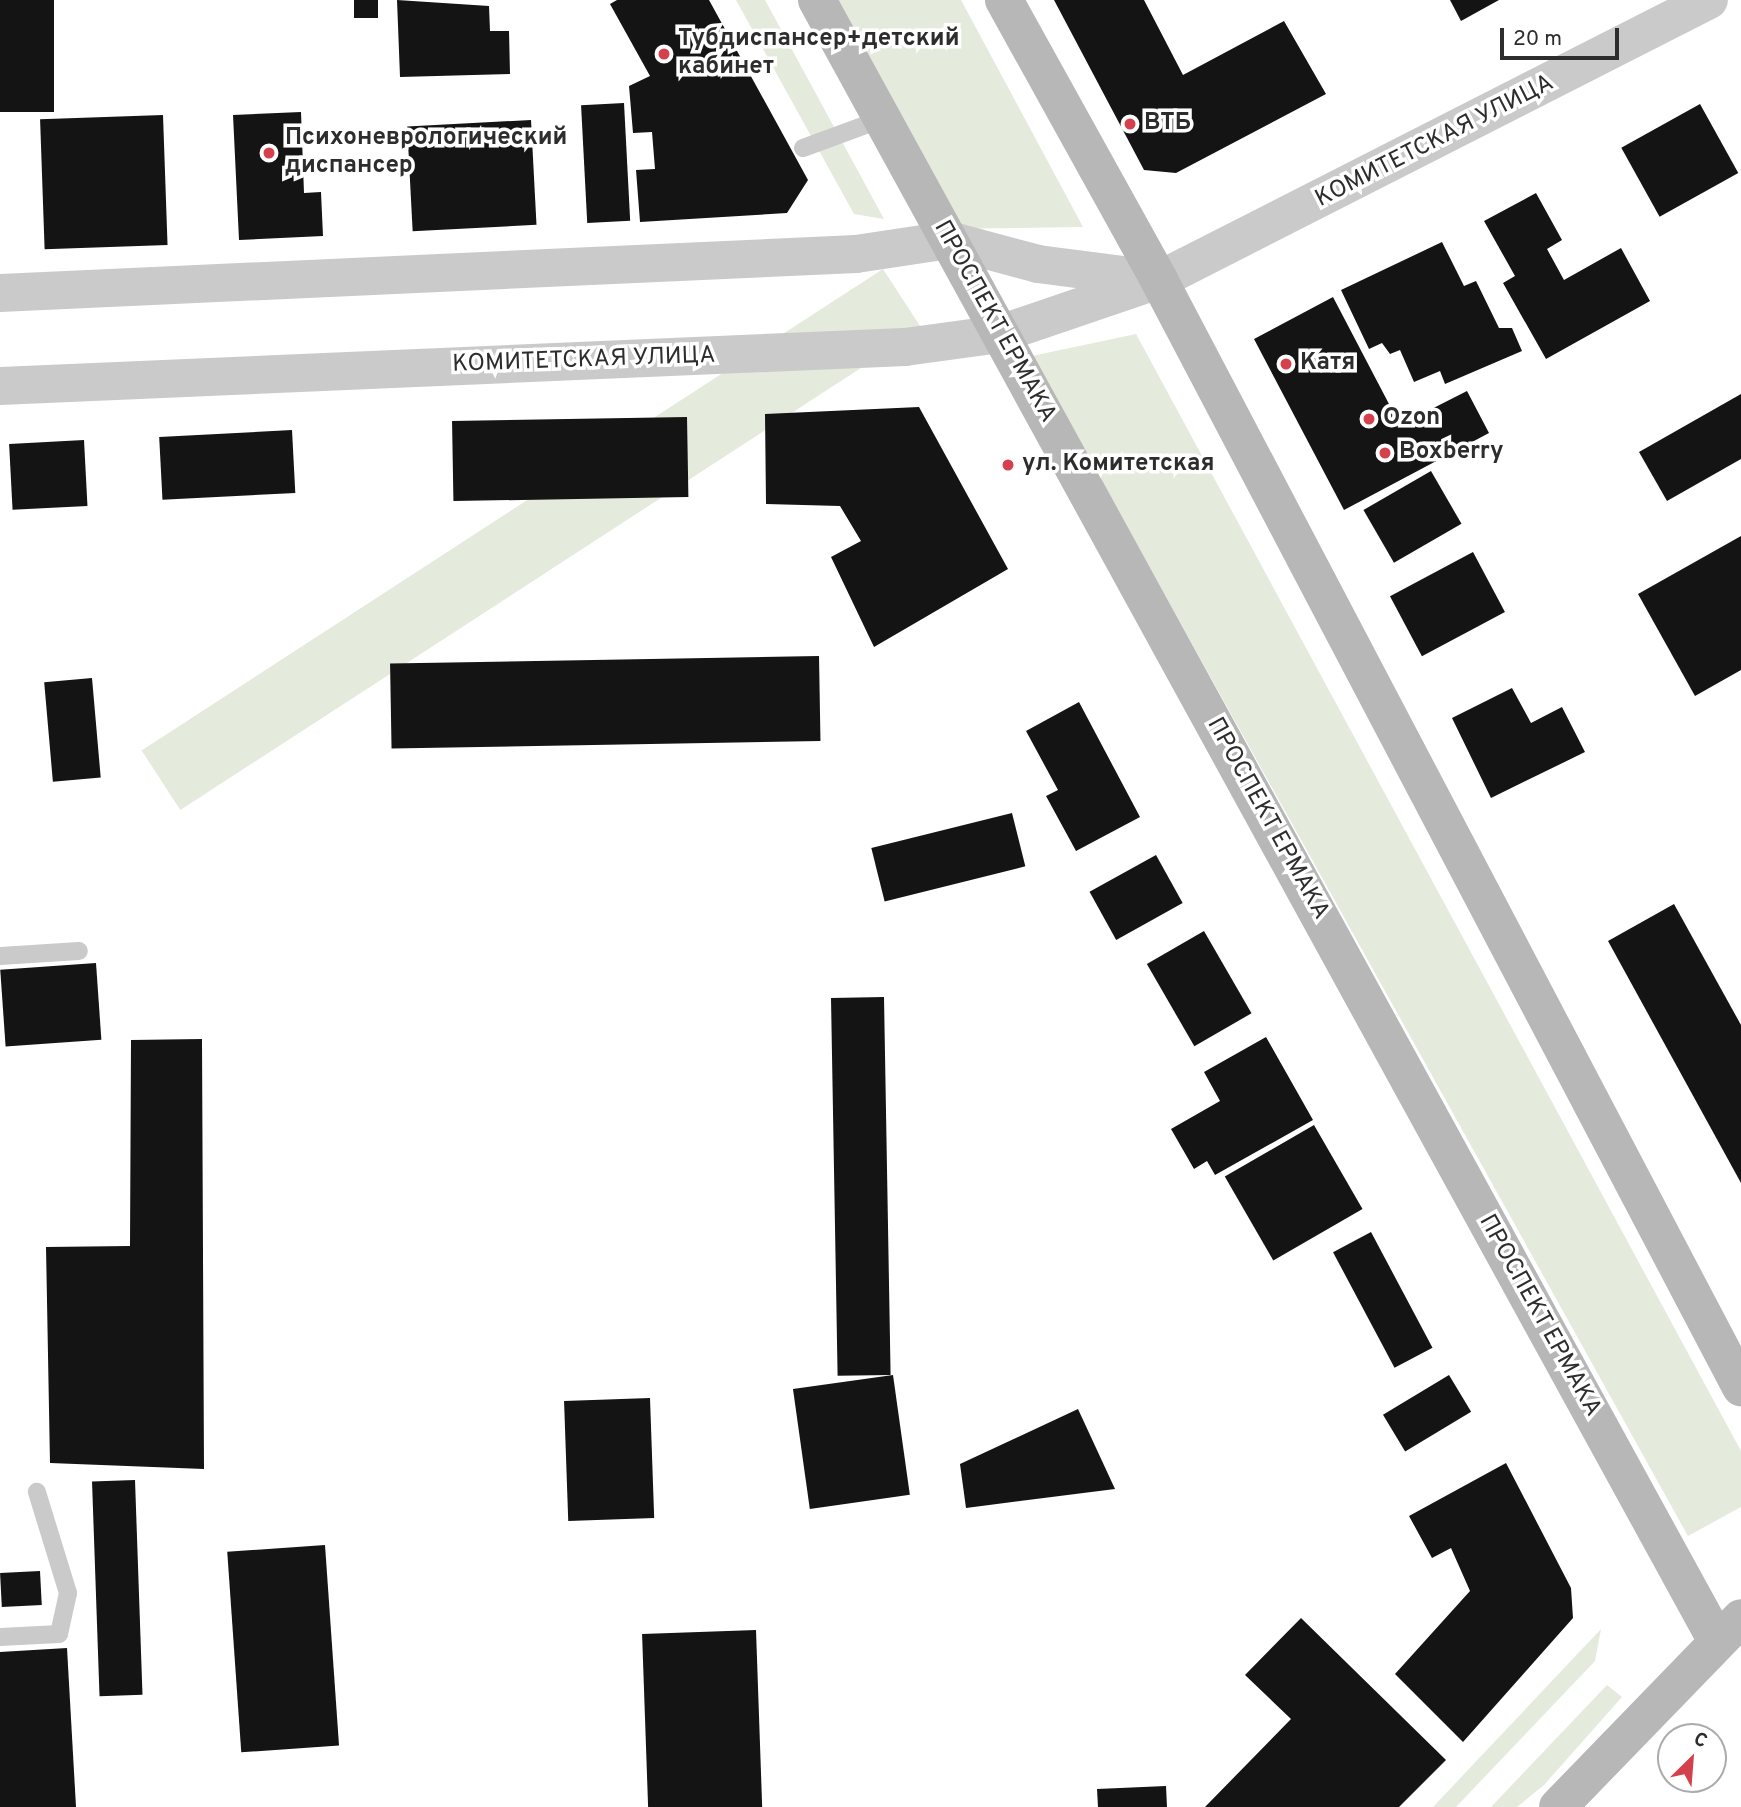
<!DOCTYPE html>
<html>
<head>
<meta charset="utf-8">
<style>
	body { margin:0 }
	#map { position:relative; width:1741px; height:1807px; overflow:hidden; background:#fff; font-family:Overpass,sans-serif }
	div>[style] { position:absolute }
	[style*='--x'] { left:calc(var(--x)*1px); top:calc(var(--y)*1px); width:calc(var(--w)*1px); rotate:calc(var(--a)*1deg) }
	.green>* { inset:0; background:#e4eadc; transform-origin:0 0 }
	.building>* { inset:0; background:#141414; transform-origin:0 0 }
	.service>* { height:18px; margin:-9px; padding:0 9px; transform-origin:9px; border-radius:9px; background:#cacaca }
	.tertiary>* { height:38px; margin:-19px; padding:0 19px; transform-origin:19px; border-radius:19px; background:#cacaca }
	.secondary>* { height:38px; margin:-19px; padding:0 19px; transform-origin:19px; border-radius:19px; background:#b7b7b7 }
	.dots>* { width:19px; height:19px; translate:-50% -50%; box-sizing:border-box; border:4px solid #fff; border-radius:50% }
	span { translate:-50% -50%; white-space:nowrap; text-align:center; line-height:1.15; -webkit-text-stroke:7px #fff; paint-order:stroke }
	.poi-label { font-size:24px; color:#2d2d2d; font-weight:700 }
	.left { translate:0 -50%; text-align:left }
	.street-label { font-size:24px; color:#2d2d2d }
	.north { position:absolute; left:1657px; top:1723px; width:70px; height:70px; box-sizing:border-box; background:#fff; border:2px solid #ababab; border-radius:50%; rotate:25deg; font-size:19px; font-weight:700; line-height:28px; text-align:center; color:#2d2d2d }
	.north::after { content:''; display:block; margin:auto; width:24px; height:32px; background:#d4404c; clip-path:polygon(50% 0,100% 100%,50% 72%,0 100%) }
	.scale { position:absolute; left:1500px; top:28px; width:119px; height:32px; box-sizing:border-box; border:4px solid #2d2d2d; border-top:0; padding-left:9px; font-size:21px; line-height:24px; white-space:nowrap; color:#2d2d2d; -webkit-text-stroke:5px #fff; paint-order:stroke }
</style>
</head>
<body>
<div id="map">
	<div class="green">
		<i style="clip-path:polygon(736px 0,765px 0,884px 219px,854px 214px)"></i>
		<i style="clip-path:polygon(819px 0,961px 0,1083px 227px,944px 229px)"></i>
		<i style="left:883px;top:269px;width:71px;height:884px;rotate:57deg"></i>
		<i style="clip-path:polygon(1136px 334px,1741px 1451px,1741px 1507px,1688px 1536px,1032px 356px)"></i>
		<i style="clip-path:polygon(1601px 1629px,1595px 1661px,1456px 1807px,1433px 1807px)"></i>
		<i style="clip-path:polygon(1607px 1685px,1622px 1697px,1544px 1785px,1517px 1807px,1491px 1807px)"></i>
	</div>
	<div class="building">
		<i style="left:0;top:0;width:54px;height:112px"></i>
		<i style="left:354px;top:0;width:24px;height:18px"></i>
		<i style="clip-path:polygon(397px 0,489px 6px,490px 31px,509px 31px,510px 74px,400px 77px)"></i>
		<i style="clip-path:polygon(617px 0,709px 0,808px 180px,787px 213px,640px 222px,636px 170px,655px 169px,652px 132px,633px 133px,629px 86px,650px 76px,610px 4px)"></i>
		<i style="clip-path:polygon(1054px 0,1144px 0,1183px 75px,1284px 21px,1326px 94px,1176px 173px,1144px 170px)"></i>
		<i style="clip-path:polygon(1450px 0,1499px 0,1461px 21px)"></i>
		<i style="left:624px;top:103px;width:118px;height:43px;rotate:87deg"></i>
		<i style="left:1700px;top:104px;width:79px;height:90px;rotate:61deg"></i>
		<i style="clip-path:polygon(301px 112px,304px 193px,321px 192px,323px 236px,239px 240px,233px 115px)"></i>
		<i style="left:163px;top:115px;width:130px;height:123px;rotate:88deg"></i>
		<i style="left:531px;top:120px;width:105px;height:124px;rotate:87deg"></i>
		<i style="clip-path:polygon(1536px 193px,1562px 240px,1547px 249px,1564px 280px,1621px 248px,1650px 301px,1546px 359px,1503px 283px,1515px 276px,1484px 221px)"></i>
		<i style="clip-path:polygon(1442px 242px,1464px 286px,1476px 281px,1499px 328px,1512px 328px,1522px 351px,1445px 384px,1440px 371px,1414px 382px,1400px 350px,1390px 354px,1382px 343px,1369px 349px,1341px 290px)"></i>
		<i style="clip-path:polygon(1333px 297px,1400px 425px,1467px 391px,1489px 433px,1344px 510px,1254px 339px)"></i>
		<i style="clip-path:polygon(1741px 394px,1741px 459px,1667px 501px,1639px 452px)"></i>
		<i style="clip-path:polygon(919px 407px,1008px 569px,874px 647px,831px 557px,861px 541px,840px 506px,766px 504px,765px 414px)"></i>
		<i style="left:687px;top:417px;width:80px;height:235px;rotate:89deg"></i>
		<i style="left:292px;top:430px;width:63px;height:133px;rotate:87deg"></i>
		<i style="left:84px;top:440px;width:66px;height:75px;rotate:87deg"></i>
		<i style="left:1431px;top:471px;width:61px;height:78px;rotate:60deg"></i>
		<i style="clip-path:polygon(1741px 536px,1741px 670px,1695px 696px,1638px 594px)"></i>
		<i style="left:1473px;top:552px;width:68px;height:94px;rotate:62deg"></i>
		<i style="left:819px;top:656px;width:85px;height:429px;rotate:89deg"></i>
		<i style="left:92px;top:678px;width:100px;height:48px;rotate:85deg"></i>
		<i style="clip-path:polygon(1512px 688px,1531px 723px,1562px 707px,1585px 752px,1491px 798px,1452px 718px)"></i>
		<i style="clip-path:polygon(1079px 702px,1140px 817px,1076px 851px,1046px 796px,1058px 790px,1026px 731px)"></i>
		<i style="left:1012px;top:813px;width:55px;height:145px;rotate:76deg"></i>
		<i style="left:1156px;top:855px;width:55px;height:76px;rotate:61deg"></i>
		<i style="clip-path:polygon(1674px 904px,1741px 1025px,1741px 1183px,1608px 941px)"></i>
		<i style="left:1204px;top:931px;width:95px;height:66px;rotate:60deg"></i>
		<i style="left:96px;top:963px;width:77px;height:96px;rotate:86deg"></i>
		<i style="left:884px;top:997px;width:378px;height:53px;rotate:89deg"></i>
		<i style="clip-path:polygon(1266px 1037px,1313px 1120px,1215px 1175px,1207px 1161px,1194px 1169px,1171px 1129px,1220px 1101px,1204px 1072px)"></i>
		<i style="clip-path:polygon(202px 1039px,204px 1469px,50px 1463px,46px 1247px,130px 1246px,131px 1040px)"></i>
		<i style="left:1314px;top:1125px;width:97px;height:103px;rotate:60deg"></i>
		<i style="left:1371px;top:1232px;width:131px;height:43px;rotate:62deg"></i>
		<i style="left:893px;top:1375px;width:121px;height:101px;rotate:82deg"></i>
		<i style="left:1449px;top:1375px;width:43px;height:77px;rotate:59deg"></i>
		<i style="left:650px;top:1398px;width:120px;height:86px;rotate:88deg"></i>
		<i style="clip-path:polygon(1078px 1409px,1115px 1489px,966px 1508px,960px 1464px)"></i>
		<i style="clip-path:polygon(1506px 1463px,1571px 1588px,1573px 1618px,1463px 1742px,1395px 1674px,1470px 1591px,1451px 1548px,1432px 1558px,1409px 1516px)"></i>
		<i style="left:135px;top:1480px;width:215px;height:43px;rotate:88deg"></i>
		<i style="left:325px;top:1545px;width:201px;height:98px;rotate:86deg"></i>
		<i style="left:40px;top:1571px;width:34px;height:40px;rotate:87deg"></i>
		<i style="clip-path:polygon(1301px 1618px,1446px 1760px,1399px 1807px,1205px 1807px,1291px 1719px,1245px 1675px)"></i>
		<i style="left:756px;top:1630px;width:177px;height:114px;rotate:88deg"></i>
		<i style="clip-path:polygon(67px 1648px,76px 1807px,0 1807px,0 1652px)"></i>
		<i style="clip-path:polygon(1166px 1786px,1167px 1807px,1098px 1807px,1097px 1789px)"></i>
	</div>
	<div class="service">
		<i style="--x:803;--y:148;--w:84;--a:-20.2"></i>
		<i style="--x:0;--y:956;--w:79;--a:-3.6"></i>
		<i style="--x:0;--y:1637;--w:59;--a:-2.9"></i>
		<i style="--x:59;--y:1634;--w:42;--a:-77.6"></i>
		<i style="--x:68;--y:1593;--w:106;--a:-107.1"></i>
	</div>
	<div class="tertiary">
		<i style="--x:0;--y:293;--w:857;--a:-2.61"></i>
		<i style="--x:856;--y:254;--w:94;--a:-8.6"></i>
		<i style="--x:949;--y:240;--w:92;--a:15.1"></i>
		<i style="--x:1038;--y:264;--w:117;--a:7.4"></i>
		<i style="--x:0;--y:386;--w:906;--a:-2.47"></i>
		<i style="--x:905;--y:347;--w:96;--a:-7.8"></i>
		<i style="--x:1000;--y:334;--w:168;--a:-18.8"></i>
		<i style="--x:1159;--y:280;--w:617;--a:-26.98"></i>
	</div>
	<div class="secondary">
		<i style="--x:817;--y:0;--w:1869;--a:61.26"></i>
		<i style="--x:1004;--y:0;--w:320;--a:61"></i>
		<i style="--x:1159;--y:280;--w:1251;--a:62.27"></i>
		<i style="--x:1558;--y:1807;--w:263;--a:-45.9"></i>
	</div>
	<div class="dots">
		<i style="left:664px;top:54px;background:#d4404c"></i>
		<i style="left:1130px;top:124px;background:#d4404c"></i>
		<i style="left:269px;top:153px;background:#d4404c"></i>
		<i style="left:1286px;top:364px;background:#d4404c"></i>
		<i style="left:1369px;top:419px;background:#d4404c"></i>
		<i style="left:1385px;top:453px;background:#d4404c"></i>
		<i style="left:1008px;top:465px;background:#d4404c"></i>
	</div>
	<div class="poi-label">
		<span class="left" style="left:678px;top:54px">Тубдиспансер+детский<br>кабинет</span>
		<span class="left" style="left:1144px;top:124px">ВТБ</span>
		<span class="left" style="left:285px;top:153px">Психоневрологический<br>диспансер</span>
		<span class="left" style="left:1300px;top:364px">Катя</span>
		<span class="left" style="left:1383px;top:419px">Ozon</span>
		<span class="left" style="left:1399px;top:453px">Boxberry</span>
		<span class="left" style="left:1022px;top:465px">ул. Комитетская</span>
	</div>
	<div class="street-label">
		<span style="left:1435px;top:142px;rotate:-27deg">КОМИТЕТСКАЯ УЛИЦА</span>
		<span style="left:994px;top:322px;rotate:61deg">ПРОСПЕКТ ЕРМАКА</span>
		<span style="left:584px;top:361px;rotate:-2deg">КОМИТЕТСКАЯ УЛИЦА</span>
		<span style="left:1267px;top:819px;rotate:61deg">ПРОСПЕКТ ЕРМАКА</span>
		<span style="left:1539px;top:1316px;rotate:61deg">ПРОСПЕКТ ЕРМАКА</span>
	</div>
	<div class="north">С</div>
	<div class="scale">20 m</div>
</div>
</body>
</html>
